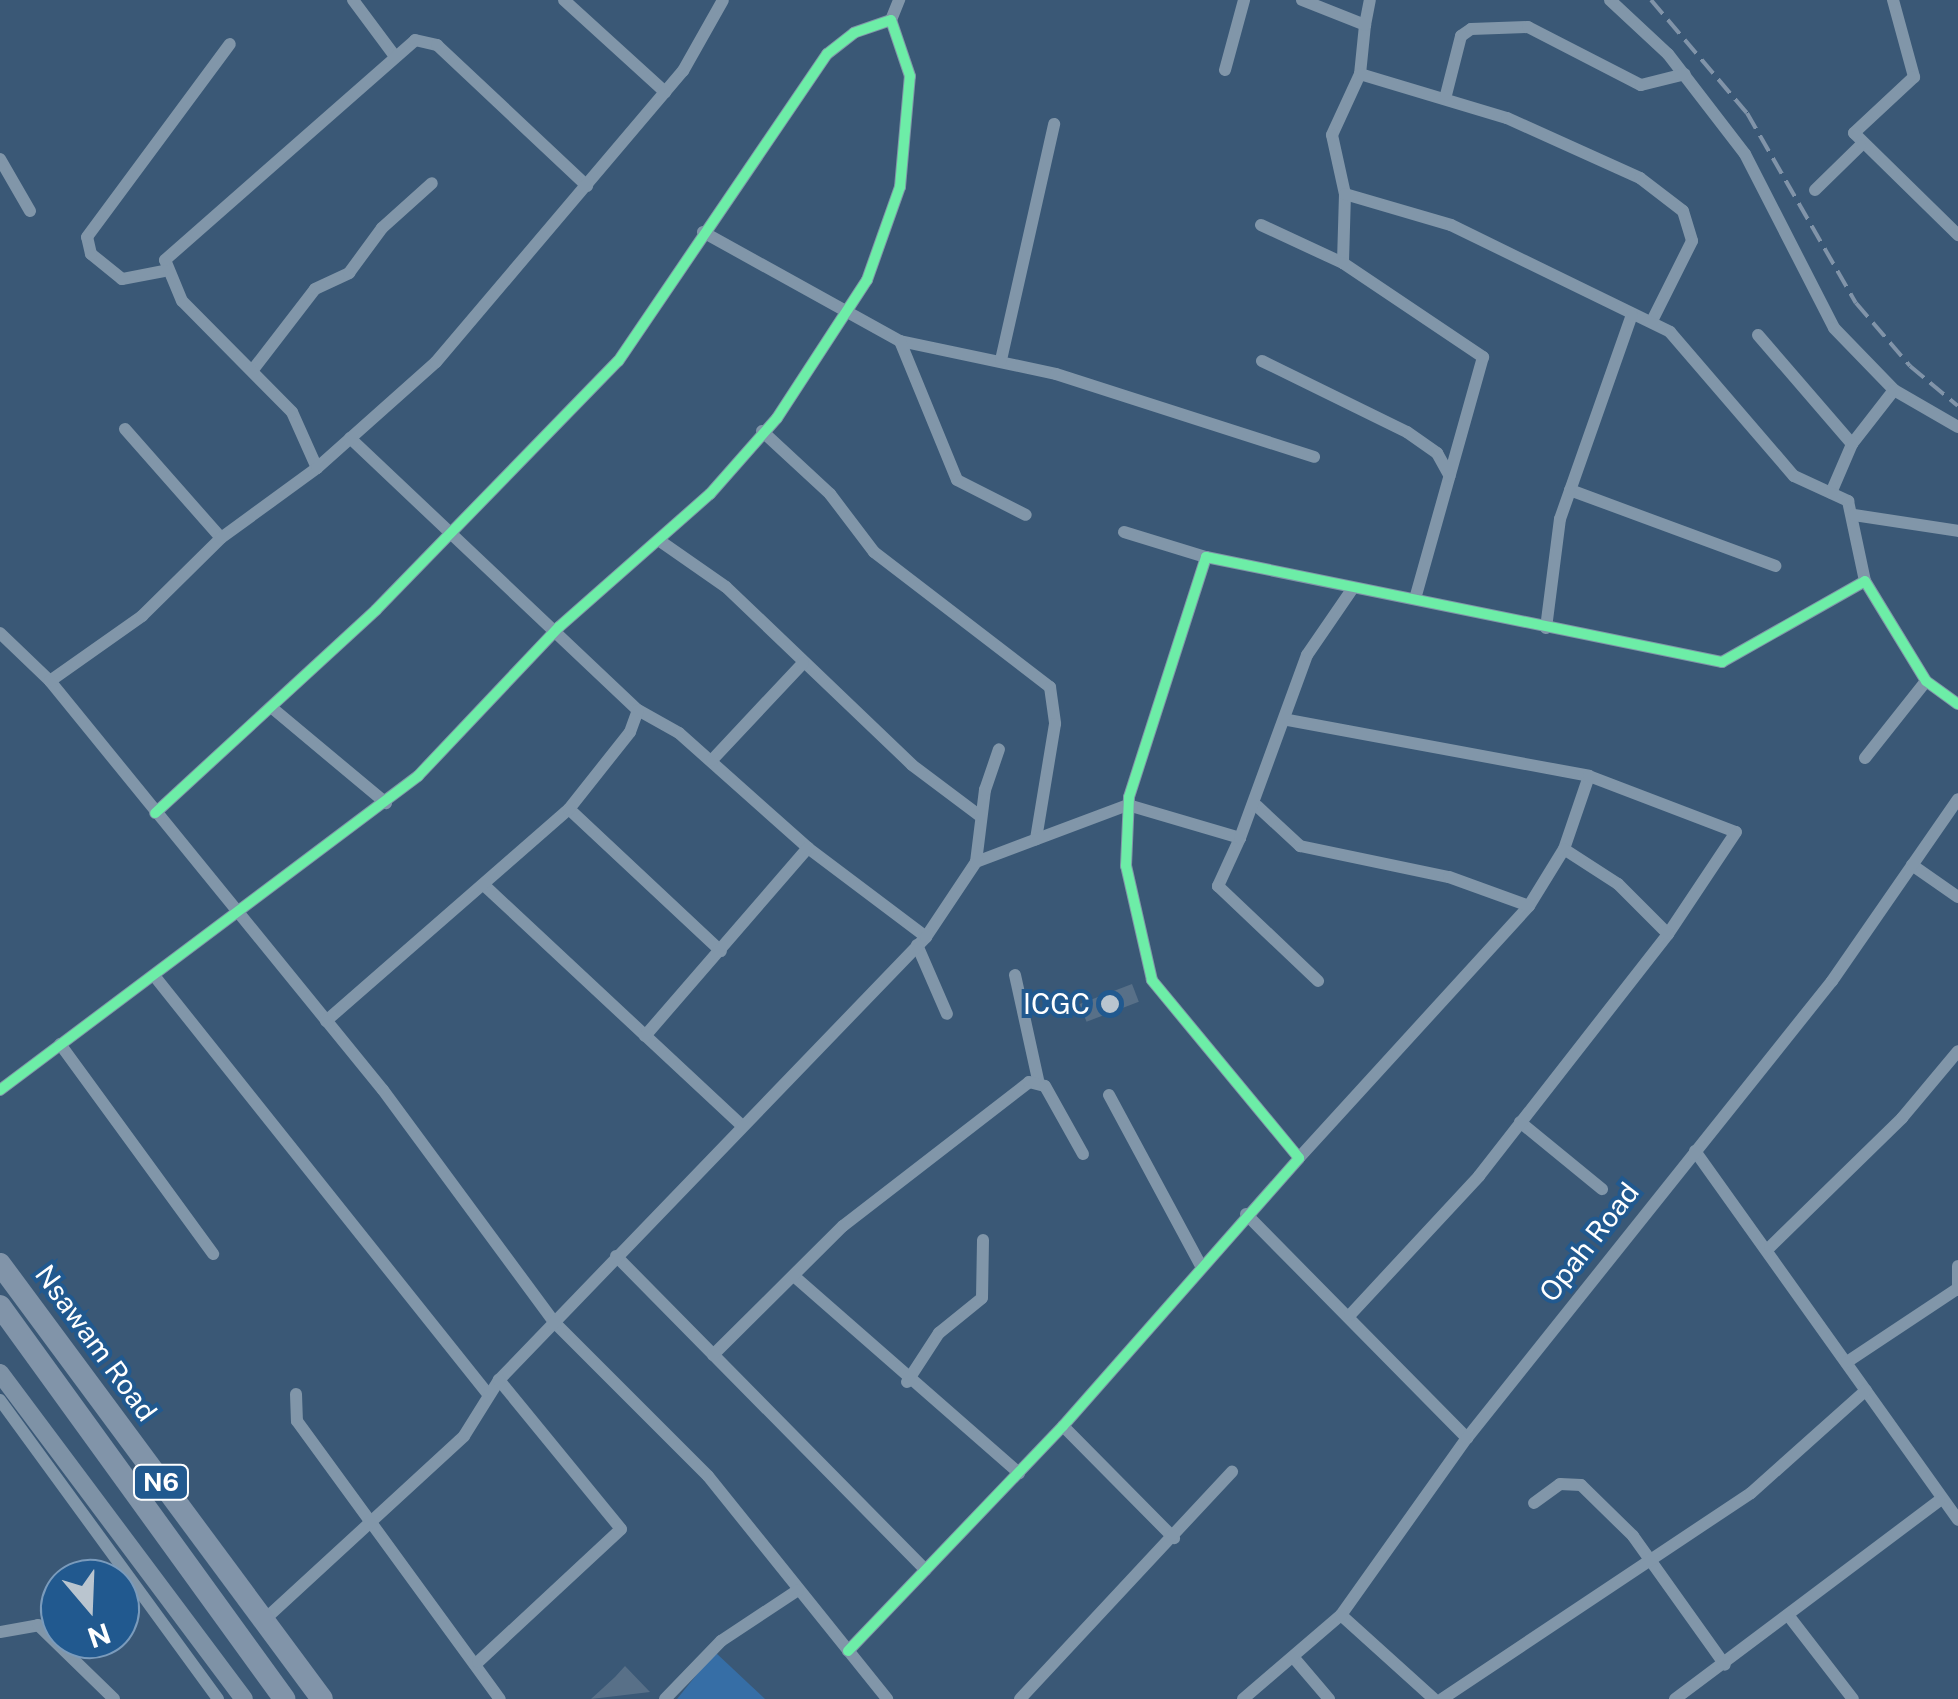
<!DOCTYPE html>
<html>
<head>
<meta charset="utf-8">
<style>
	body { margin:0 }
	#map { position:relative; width:1958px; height:1699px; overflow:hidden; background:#3a5876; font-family:"Public Sans",sans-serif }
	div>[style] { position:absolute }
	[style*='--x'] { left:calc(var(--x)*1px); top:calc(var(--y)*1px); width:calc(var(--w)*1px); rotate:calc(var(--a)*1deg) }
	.green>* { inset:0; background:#366ea6 }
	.building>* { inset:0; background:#587088; transform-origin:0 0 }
	.street>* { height:12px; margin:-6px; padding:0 6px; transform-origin:6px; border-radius:6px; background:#8196a9 }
	.secondary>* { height:18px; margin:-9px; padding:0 9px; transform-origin:9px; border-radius:9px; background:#7e92a6 }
	.highway>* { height:22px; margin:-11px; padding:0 11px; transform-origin:11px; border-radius:11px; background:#8194a9 }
	.rail>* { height:4px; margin-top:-2px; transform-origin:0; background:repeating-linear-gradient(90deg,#8194a9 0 18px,transparent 0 26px) }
	.cycleway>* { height:10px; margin:-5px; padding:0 5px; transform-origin:5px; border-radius:5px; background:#6deda7 }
	.dots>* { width:28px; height:28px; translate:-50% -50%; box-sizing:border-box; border:5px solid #21598f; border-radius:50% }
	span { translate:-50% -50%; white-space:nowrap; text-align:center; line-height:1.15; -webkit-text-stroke:8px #21598f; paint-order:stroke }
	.shield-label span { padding:2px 8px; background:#21598f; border:2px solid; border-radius:8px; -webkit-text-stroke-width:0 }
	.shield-label { font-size:25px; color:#fff; font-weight:700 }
	.poi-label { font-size:28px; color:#fff }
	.right { translate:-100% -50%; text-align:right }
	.street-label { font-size:28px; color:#fff }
	.north { position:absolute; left:40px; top:1559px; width:100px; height:100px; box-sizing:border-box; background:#21598f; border:2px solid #7a9bbc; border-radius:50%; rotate:161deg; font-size:28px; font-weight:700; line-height:40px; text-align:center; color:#fff }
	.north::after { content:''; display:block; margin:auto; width:35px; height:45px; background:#bac5cf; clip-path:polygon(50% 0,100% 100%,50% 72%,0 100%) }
</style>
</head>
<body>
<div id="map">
	<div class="green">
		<i style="clip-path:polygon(715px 1652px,765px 1699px,677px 1699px)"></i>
	</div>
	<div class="building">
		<i style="left:1132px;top:984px;width:19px;height:56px;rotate:69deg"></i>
		<i style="clip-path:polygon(625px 1666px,650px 1692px,591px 1699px,615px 1677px)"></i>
	</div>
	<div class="street">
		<i style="--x:353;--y:0;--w:69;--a:53.3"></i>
		<i style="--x:564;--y:0;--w:137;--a:42.3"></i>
		<i style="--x:1302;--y:0;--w:68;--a:21.6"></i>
		<i style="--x:1365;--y:25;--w:49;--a:95.8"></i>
		<i style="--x:1360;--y:74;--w:67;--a:114.7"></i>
		<i style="--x:1332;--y:135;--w:60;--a:77.6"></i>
		<i style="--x:1345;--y:194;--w:69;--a:91.7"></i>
		<i style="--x:1610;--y:0;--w:79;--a:43"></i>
		<i style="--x:1668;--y:54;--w:126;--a:52.4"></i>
		<i style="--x:1745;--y:154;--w:195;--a:62.9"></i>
		<i style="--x:1834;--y:328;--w:86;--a:45.9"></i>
		<i style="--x:1894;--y:390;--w:68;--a:127.9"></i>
		<i style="--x:1852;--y:444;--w:53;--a:113.2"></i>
		<i style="--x:1893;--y:0;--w:80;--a:74.7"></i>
		<i style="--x:1914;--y:77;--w:82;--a:137"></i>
		<i style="--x:1854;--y:133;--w:146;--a:44.4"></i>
		<i style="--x:891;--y:20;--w:22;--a:-68"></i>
		<i style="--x:1365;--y:25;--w:25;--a:-79"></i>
		<i style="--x:1225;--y:70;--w:73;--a:-74.8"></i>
		<i style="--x:1360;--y:74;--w:153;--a:16.7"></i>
		<i style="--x:1507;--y:118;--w:146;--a:24.3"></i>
		<i style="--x:1640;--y:178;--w:54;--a:37.5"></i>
		<i style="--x:1683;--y:211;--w:31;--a:73"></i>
		<i style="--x:1692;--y:241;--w:89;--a:116.6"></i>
		<i style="--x:1446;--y:95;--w:61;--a:-75.7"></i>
		<i style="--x:1461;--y:36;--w:12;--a:-35"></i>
		<i style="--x:1471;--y:29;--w:57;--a:-2"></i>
		<i style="--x:1528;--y:27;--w:127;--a:27.2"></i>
		<i style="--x:1641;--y:85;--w:45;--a:-14"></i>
		<i style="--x:0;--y:159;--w:60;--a:60"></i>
		<i style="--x:1815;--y:190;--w:63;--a:-44.4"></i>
		<i style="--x:1345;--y:194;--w:110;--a:16.3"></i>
		<i style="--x:1451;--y:225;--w:244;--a:26"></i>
		<i style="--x:1670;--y:332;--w:190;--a:49.3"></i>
		<i style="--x:1794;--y:476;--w:60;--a:24.8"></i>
		<i style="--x:1848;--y:501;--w:82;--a:78"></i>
		<i style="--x:1261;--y:225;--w:90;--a:24.9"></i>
		<i style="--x:1343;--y:263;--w:169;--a:33.9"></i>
		<i style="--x:1483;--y:357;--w:251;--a:105.7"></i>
		<i style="--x:703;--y:232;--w:225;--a:29"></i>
		<i style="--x:900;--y:341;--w:159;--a:11.9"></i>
		<i style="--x:1056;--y:374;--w:271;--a:17.8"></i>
		<i style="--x:164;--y:271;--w:43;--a:169.2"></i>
		<i style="--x:122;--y:279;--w:40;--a:-141"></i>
		<i style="--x:91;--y:254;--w:17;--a:-103"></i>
		<i style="--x:87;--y:237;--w:240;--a:-53.5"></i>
		<i style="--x:1758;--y:335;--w:144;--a:49.2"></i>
		<i style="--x:900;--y:341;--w:150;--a:67.7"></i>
		<i style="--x:957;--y:480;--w:77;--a:26.9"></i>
		<i style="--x:1001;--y:360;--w:242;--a:-77.3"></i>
		<i style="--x:1262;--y:361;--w:161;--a:26.1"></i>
		<i style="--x:1407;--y:432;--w:37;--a:35"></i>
		<i style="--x:1437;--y:453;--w:26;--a:61"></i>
		<i style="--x:255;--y:367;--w:98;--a:-52.4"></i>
		<i style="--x:315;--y:289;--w:38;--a:-25"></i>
		<i style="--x:349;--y:273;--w:56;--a:-53.7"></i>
		<i style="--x:382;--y:228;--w:67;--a:-42"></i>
		<i style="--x:1894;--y:390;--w:74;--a:30"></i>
		<i style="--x:125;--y:429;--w:145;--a:48.6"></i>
		<i style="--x:762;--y:431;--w:93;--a:42.8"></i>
		<i style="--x:830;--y:494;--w:73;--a:52.8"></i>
		<i style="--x:874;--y:552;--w:222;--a:37.5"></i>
		<i style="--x:1050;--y:687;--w:37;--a:82"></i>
		<i style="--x:1055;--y:724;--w:117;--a:99.4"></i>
		<i style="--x:350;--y:438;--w:396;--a:43.4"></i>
		<i style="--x:638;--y:710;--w:47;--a:29.3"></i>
		<i style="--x:679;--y:733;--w:173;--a:41.7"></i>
		<i style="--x:808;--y:848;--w:148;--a:37"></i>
		<i style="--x:317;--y:468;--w:61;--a:-114.1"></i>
		<i style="--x:292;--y:412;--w:156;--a:-134.7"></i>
		<i style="--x:182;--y:301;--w:44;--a:-112.5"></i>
		<i style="--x:165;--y:260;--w:333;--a:-41.3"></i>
		<i style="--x:415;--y:40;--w:23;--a:13"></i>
		<i style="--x:437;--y:45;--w:206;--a:43.2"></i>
		<i style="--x:1570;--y:490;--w:219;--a:20.3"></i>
		<i style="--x:1854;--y:515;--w:105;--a:8.7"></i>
		<i style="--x:1124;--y:532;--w:86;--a:17"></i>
		<i style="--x:660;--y:541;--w:80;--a:34.9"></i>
		<i style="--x:726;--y:587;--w:257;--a:43.7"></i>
		<i style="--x:912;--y:765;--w:85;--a:36.9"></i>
		<i style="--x:1546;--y:628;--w:110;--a:-82.7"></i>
		<i style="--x:1560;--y:519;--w:216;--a:-70.6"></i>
		<i style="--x:0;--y:633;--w:69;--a:43.8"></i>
		<i style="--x:50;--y:681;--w:527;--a:50.85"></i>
		<i style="--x:383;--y:1090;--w:290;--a:53.6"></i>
		<i style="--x:555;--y:1323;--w:216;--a:45"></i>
		<i style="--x:708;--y:1476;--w:286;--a:51.2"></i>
		<i style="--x:50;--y:681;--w:113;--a:-35.2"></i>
		<i style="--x:142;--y:616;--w:111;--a:-44.6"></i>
		<i style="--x:221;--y:538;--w:119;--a:-36.1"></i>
		<i style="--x:317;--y:468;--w:159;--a:-41.7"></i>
		<i style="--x:436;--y:362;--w:382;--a:-49.7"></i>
		<i style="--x:683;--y:71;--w:81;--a:-60.6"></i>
		<i style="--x:271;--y:707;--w:150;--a:39.9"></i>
		<i style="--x:1288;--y:720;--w:306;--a:10.5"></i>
		<i style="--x:1589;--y:776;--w:77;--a:108.9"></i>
		<i style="--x:1564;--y:849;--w:67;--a:121.6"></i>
		<i style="--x:1529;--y:906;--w:341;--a:132.4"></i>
		<i style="--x:1865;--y:758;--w:98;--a:-51.6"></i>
		<i style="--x:712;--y:760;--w:133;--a:-46.8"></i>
		<i style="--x:1589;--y:776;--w:157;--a:20.9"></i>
		<i style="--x:1736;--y:832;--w:123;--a:123.7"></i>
		<i style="--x:1257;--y:806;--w:59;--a:42.9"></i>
		<i style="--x:1300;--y:846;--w:152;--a:11.8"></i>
		<i style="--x:1449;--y:877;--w:85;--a:19.9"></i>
		<i style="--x:569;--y:809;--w:208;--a:43.1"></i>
		<i style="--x:1240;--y:838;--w:53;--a:114.6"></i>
		<i style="--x:1218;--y:886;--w:138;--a:43.5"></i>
		<i style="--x:976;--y:862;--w:162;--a:-20.6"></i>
		<i style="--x:1128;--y:805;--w:117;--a:16.4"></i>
		<i style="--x:1240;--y:838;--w:195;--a:-69.9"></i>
		<i style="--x:1307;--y:655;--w:78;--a:-55.5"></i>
		<i style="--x:1912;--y:865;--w:56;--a:34.8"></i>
		<i style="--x:486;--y:887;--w:347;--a:43"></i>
		<i style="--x:917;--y:945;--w:75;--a:66.5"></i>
		<i style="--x:1015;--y:975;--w:107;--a:77.6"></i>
		<i style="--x:156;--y:978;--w:531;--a:51.42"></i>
		<i style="--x:326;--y:1021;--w:322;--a:-41.1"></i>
		<i style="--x:569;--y:809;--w:98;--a:-51.6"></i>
		<i style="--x:630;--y:732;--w:23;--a:-70"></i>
		<i style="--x:645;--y:1036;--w:249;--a:-49.1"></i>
		<i style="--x:60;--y:1044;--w:260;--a:53.9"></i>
		<i style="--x:0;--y:1090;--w:523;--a:-36.91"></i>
		<i style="--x:418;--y:776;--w:205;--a:-46.6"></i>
		<i style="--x:559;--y:627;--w:201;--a:-41.4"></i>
		<i style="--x:710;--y:494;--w:101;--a:-48.6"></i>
		<i style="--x:777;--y:418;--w:165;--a:-56.9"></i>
		<i style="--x:867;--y:280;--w:99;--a:-70.5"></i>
		<i style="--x:900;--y:187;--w:111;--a:-84.9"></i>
		<i style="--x:910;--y:76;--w:59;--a:-108.7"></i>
		<i style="--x:891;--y:20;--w:39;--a:161"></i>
		<i style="--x:854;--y:33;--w:34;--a:142"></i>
		<i style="--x:827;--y:54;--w:371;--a:124.2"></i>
		<i style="--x:618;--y:361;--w:347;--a:134.2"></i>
		<i style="--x:376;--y:610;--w:300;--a:137.4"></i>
		<i style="--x:1109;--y:1095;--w:194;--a:61.7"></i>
		<i style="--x:1520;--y:1122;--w:106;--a:39.3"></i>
		<i style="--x:1695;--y:1151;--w:453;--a:54.5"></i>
		<i style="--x:1246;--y:1214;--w:315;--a:45.4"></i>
		<i style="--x:1770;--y:1247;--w:185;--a:-44.3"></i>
		<i style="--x:1902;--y:1118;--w:87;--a:-50.1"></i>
		<i style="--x:616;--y:1256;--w:441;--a:45.4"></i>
		<i style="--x:1958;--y:1266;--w:24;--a:90"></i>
		<i style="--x:795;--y:1277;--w:298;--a:41.2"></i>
		<i style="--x:1350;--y:1315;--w:190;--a:-47.1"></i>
		<i style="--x:1479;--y:1176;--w:307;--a:-52"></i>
		<i style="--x:1668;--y:934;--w:71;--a:-135"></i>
		<i style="--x:1618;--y:884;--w:64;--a:-147.1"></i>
		<i style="--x:713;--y:1355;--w:183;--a:-44.8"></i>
		<i style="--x:843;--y:1226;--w:235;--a:-37.7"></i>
		<i style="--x:1029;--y:1082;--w:16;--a:14"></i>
		<i style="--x:1045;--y:1086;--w:78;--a:60.8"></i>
		<i style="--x:1847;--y:1362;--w:132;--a:-33.6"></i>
		<i style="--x:907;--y:1382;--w:59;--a:-56.9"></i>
		<i style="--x:939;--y:1333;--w:55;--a:-39.1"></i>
		<i style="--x:982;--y:1298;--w:58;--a:-89"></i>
		<i style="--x:296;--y:1394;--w:27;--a:88"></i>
		<i style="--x:297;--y:1421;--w:344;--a:53.9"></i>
		<i style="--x:0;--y:1400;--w:370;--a:53.9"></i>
		<i style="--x:1063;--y:1426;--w:158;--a:45.3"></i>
		<i style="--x:1534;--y:1503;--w:32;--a:-36"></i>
		<i style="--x:1560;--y:1484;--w:21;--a:3"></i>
		<i style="--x:1581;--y:1485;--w:73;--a:44.4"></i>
		<i style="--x:1633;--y:1536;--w:158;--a:54.5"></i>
		<i style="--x:1341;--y:1615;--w:125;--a:42.1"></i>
		<i style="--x:1788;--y:1615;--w:106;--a:52.3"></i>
		<i style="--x:263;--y:1621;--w:273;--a:-42.6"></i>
		<i style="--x:464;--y:1436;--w:66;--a:-58"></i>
		<i style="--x:499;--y:1380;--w:615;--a:-46.05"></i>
		<i style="--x:926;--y:937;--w:90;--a:-56.3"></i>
		<i style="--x:976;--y:862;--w:73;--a:-82.9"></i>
		<i style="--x:985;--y:790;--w:43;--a:-71.1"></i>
		<i style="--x:0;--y:1632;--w:39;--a:-10"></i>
		<i style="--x:38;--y:1625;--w:106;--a:44.2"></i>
		<i style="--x:848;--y:1651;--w:311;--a:-46.3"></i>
		<i style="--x:1063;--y:1426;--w:357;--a:-48.6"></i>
		<i style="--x:1299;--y:1158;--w:231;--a:-129.6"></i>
		<i style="--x:1152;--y:980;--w:117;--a:-102.8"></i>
		<i style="--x:1126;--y:866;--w:69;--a:-87.5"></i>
		<i style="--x:1129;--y:797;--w:252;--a:-72.2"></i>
		<i style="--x:1206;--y:557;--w:527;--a:11.5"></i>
		<i style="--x:1722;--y:662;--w:164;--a:-29.5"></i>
		<i style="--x:1865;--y:581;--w:117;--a:58.6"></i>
		<i style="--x:1926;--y:681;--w:39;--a:36"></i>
		<i style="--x:1294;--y:1658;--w:54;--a:49.5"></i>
		<i style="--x:478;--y:1662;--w:195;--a:-42.9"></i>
		<i style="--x:621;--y:1529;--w:193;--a:-129.3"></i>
		<i style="--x:665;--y:1699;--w:81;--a:-46"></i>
		<i style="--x:721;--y:1641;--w:92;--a:-33.5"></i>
		<i style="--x:1020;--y:1699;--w:311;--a:-47"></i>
		<i style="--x:1243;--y:1699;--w:129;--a:-40.6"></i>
		<i style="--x:1341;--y:1615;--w:217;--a:-54.6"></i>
		<i style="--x:1467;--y:1438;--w:585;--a:-51.39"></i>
		<i style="--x:1832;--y:981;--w:221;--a:-55.3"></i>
		<i style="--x:1442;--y:1699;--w:371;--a:-33.7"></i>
		<i style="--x:1751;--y:1493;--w:154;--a:-41.8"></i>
		<i style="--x:1675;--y:1699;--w:330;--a:-36.9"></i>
	</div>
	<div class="secondary">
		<i style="--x:0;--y:1373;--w:407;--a:53.2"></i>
	</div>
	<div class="highway">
		<i style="--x:0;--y:1264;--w:541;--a:53.49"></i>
		<i style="--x:0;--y:1306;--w:485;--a:54.1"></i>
	</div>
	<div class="rail">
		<i style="--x:1651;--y:0;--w:148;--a:49.7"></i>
		<i style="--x:1747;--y:113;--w:219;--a:60.2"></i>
		<i style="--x:1856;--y:303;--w:83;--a:49.4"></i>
		<i style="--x:1910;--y:366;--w:62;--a:39.8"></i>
	</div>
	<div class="cycleway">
		<i style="--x:0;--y:1090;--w:523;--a:-36.91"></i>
		<i style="--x:418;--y:776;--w:205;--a:-46.6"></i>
		<i style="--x:559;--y:627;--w:201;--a:-41.4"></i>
		<i style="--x:710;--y:494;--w:101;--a:-48.6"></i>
		<i style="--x:777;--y:418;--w:165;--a:-56.9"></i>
		<i style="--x:867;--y:280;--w:99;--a:-70.5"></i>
		<i style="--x:900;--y:187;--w:111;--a:-84.9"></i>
		<i style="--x:910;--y:76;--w:59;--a:-108.7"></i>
		<i style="--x:891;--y:20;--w:39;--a:161"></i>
		<i style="--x:854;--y:33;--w:34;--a:142"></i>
		<i style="--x:827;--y:54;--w:371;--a:124.2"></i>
		<i style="--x:618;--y:361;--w:347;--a:134.2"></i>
		<i style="--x:376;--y:610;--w:300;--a:137.4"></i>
		<i style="--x:848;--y:1651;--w:311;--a:-46.3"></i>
		<i style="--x:1063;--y:1426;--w:357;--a:-48.6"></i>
		<i style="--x:1299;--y:1158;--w:231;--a:-129.6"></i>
		<i style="--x:1152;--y:980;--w:117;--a:-102.8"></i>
		<i style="--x:1126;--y:866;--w:69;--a:-87.5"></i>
		<i style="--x:1129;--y:797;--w:252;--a:-72.2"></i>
		<i style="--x:1206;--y:557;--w:527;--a:11.5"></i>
		<i style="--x:1722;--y:662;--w:164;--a:-29.5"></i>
		<i style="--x:1865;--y:581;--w:117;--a:58.6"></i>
		<i style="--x:1926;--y:681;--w:39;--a:36"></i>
	</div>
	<div class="dots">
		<i style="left:1110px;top:1004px;background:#bac5cf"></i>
	</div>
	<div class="shield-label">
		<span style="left:161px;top:1482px">N6</span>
	</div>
	<div class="poi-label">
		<span class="right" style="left:1090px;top:1004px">ICGC</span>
	</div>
	<div class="street-label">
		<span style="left:1589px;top:1242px;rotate:-52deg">Opah Road</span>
		<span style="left:96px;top:1343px;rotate:54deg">Nsawam Road</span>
	</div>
	<div class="north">N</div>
</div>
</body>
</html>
